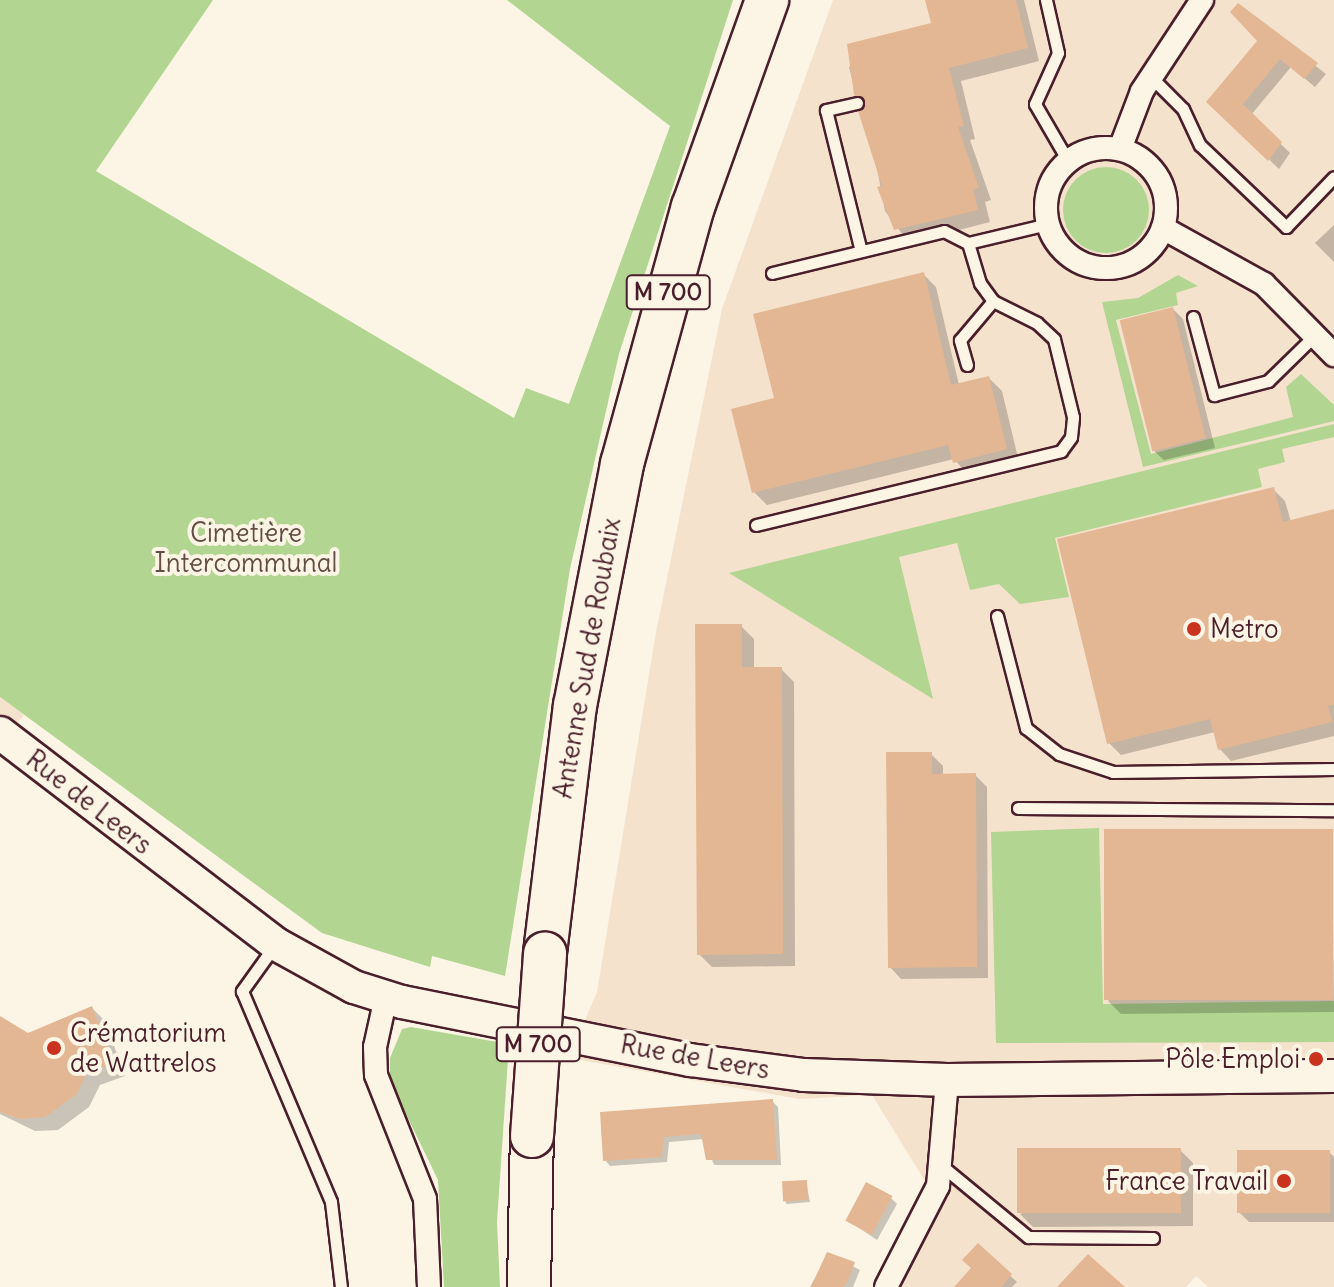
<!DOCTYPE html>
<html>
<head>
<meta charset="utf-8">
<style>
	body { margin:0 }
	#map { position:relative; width:1334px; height:1287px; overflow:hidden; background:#fcf5e5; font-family:Delius,sans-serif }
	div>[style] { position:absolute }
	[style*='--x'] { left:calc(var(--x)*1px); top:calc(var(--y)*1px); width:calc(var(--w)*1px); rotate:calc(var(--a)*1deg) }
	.built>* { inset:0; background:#f5e2cd }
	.green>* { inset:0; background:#b2d691 }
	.round { border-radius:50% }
	.shadow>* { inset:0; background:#0003 }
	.building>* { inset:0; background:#e4b794; transform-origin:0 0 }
	.roads { filter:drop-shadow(2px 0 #4a1f2b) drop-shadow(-2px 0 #4a1f2b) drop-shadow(0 2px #4a1f2b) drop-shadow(0 -2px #4a1f2b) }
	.lane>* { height:11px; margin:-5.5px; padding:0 5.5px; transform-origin:5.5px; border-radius:5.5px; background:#fcf5e5 }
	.street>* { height:22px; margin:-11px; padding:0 11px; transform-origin:11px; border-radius:11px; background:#fcf5e5 }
	.street>.ring { margin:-11px; padding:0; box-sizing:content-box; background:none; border:22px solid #fcf5e5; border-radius:50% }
	.secondary>* { height:32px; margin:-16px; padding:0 16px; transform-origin:16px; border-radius:16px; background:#fcf5e5 }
	.highway>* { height:42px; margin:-21px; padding:0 21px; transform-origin:21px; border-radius:21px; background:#fcf5e5 }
	.bridges { filter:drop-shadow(2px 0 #4a1f2b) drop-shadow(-2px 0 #4a1f2b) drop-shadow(0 2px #4a1f2b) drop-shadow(0 -2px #4a1f2b) }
	.highway-bridge>* { height:42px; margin:-21px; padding:0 21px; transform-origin:21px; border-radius:21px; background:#fcf5e5 }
	.dots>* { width:22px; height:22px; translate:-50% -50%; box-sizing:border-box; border:4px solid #fcf5e5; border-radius:50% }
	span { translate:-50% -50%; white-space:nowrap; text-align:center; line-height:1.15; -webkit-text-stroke:8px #fcf5e5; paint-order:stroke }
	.shield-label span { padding:2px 6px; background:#fcf5e5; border:2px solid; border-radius:6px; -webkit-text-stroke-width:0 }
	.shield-label { font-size:24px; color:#4a1f2b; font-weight:700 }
	.park-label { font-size:26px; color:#644d44 }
	.poi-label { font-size:26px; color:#4a1f2b }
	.left { translate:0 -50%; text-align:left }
	.right { translate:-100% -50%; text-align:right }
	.street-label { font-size:26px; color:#4a1f2b }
</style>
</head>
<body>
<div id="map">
	<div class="built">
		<i style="clip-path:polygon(833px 0,1334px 0,1334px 1287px,1208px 1287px,1196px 1276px,1186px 1287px,898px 1287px,941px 1207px,872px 1095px,799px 1099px,569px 1058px,597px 992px,656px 632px,722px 309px)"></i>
		<i style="clip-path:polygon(0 697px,24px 715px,0 747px)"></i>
	</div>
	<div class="green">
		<i style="clip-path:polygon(0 0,213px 0,96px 171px,514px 418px,526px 388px,569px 404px,670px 126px,507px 0,733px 0,619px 354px,570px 569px,505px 976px,432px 956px,430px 967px,322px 933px,0 697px)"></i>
		<i class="round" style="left:1063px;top:167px;width:86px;height:86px"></i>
		<i style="clip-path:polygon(1178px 275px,1198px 286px,1176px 293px,1178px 305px,1116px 320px,1151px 454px,1293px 417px,1286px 387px,1301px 374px,1334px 405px,1334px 421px,1143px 467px,1102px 302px,1138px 298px)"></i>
		<i style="clip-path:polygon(1334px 424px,1334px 437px,1282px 449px,1285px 462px,1258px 469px,1262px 487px,1055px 538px,1069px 597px,1020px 604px,999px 584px,970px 590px,957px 543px,899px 557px,933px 699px,729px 573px)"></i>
		<i style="clip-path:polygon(1099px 828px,1103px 1004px,1334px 1001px,1334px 1042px,996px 1043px,991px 832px)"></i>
		<i style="clip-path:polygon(411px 1027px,509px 1044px,497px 1222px,500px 1287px,444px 1287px,438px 1180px,390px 1081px,390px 1058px,402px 1029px)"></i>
	</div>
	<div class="shadow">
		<i style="clip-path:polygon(927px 0,1024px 0,1039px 61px,961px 81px,975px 139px,970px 140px,991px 200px,985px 202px,990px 222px,909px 243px,885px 211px,865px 104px,856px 94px,849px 67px,933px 25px)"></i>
		<i style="clip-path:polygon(1239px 6px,1326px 74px,1315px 87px,1291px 67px,1251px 115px,1290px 153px,1279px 169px,1208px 101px,1260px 41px)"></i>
		<i style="clip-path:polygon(1334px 225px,1334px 262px,1315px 243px)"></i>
		<i style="clip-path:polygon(923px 274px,936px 287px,959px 385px,989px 378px,1002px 391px,1019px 462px,968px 475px,954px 459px,767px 505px,754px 492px,776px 400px)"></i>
		<i style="clip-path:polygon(1173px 309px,1183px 319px,1215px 448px,1164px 460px,1154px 451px)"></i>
		<i style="clip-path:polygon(1273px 489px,1285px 501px,1291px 522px,1334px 511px,1334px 736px,1231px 761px,1220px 749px,1215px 732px,1121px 755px,1109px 743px)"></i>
		<i style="clip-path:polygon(741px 626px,754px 639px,754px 669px,781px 669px,794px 682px,795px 966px,712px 967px,699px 954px)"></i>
		<i style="clip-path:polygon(931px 754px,943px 766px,943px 776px,975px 775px,987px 787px,988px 978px,901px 979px,890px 967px)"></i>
		<i style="clip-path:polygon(1332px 831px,1334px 1012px,1121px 1014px,1108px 1001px)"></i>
		<i style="clip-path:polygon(92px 1008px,105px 1021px,125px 1076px,100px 1085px,89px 1107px,58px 1130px,35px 1131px,0 1114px,0 1018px,27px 1035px)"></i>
		<i style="clip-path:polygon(772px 1101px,778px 1107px,781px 1165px,714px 1165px,704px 1139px,669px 1142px,667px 1162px,610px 1166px,605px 1160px,602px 1114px)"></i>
		<i style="clip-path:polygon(1180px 1150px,1193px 1163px,1193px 1226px,1033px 1227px,1020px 1214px)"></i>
		<i style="clip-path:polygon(1329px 1152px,1334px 1157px,1334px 1222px,1249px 1222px,1239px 1212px)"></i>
		<i style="clip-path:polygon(806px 1182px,810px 1202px,787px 1204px,785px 1201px)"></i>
		<i style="clip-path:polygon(891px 1198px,897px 1204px,877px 1240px,847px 1220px)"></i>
		<i style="clip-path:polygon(978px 1246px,1017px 1282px,1012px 1287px,957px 1287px,973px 1268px)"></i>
		<i style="clip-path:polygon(828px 1254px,860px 1270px,853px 1287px,810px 1287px)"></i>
	</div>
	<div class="building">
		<i style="clip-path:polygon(925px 0,1016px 0,1028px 48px,949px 68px,964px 126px,958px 127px,979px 188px,973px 189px,978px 210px,894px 230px,877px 187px,882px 186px,858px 111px,865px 102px,854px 95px,847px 44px,931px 23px)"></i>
		<i style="clip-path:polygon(1238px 3px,1318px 63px,1304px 79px,1280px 59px,1243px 104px,1282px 142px,1268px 161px,1206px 102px,1257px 41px,1230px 12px)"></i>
		<i style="clip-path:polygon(924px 272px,951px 385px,989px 376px,1007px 449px,953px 463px,948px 445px,752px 493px,731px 409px,774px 398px,753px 314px)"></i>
		<i style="left:1173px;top:307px;width:135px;height:55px;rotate:76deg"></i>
		<i style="clip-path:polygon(1274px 487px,1283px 522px,1334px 509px,1334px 705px,1328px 706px,1332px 722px,1218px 750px,1210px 719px,1107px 744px,1057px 539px)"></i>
		<i style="clip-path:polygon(695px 624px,742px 624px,742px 667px,782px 667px,783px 954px,697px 955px)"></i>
		<i style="clip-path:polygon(886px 752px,932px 752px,932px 774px,976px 773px,977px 967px,888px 968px)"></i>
		<i style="left:1333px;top:829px;width:171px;height:229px;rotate:90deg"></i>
		<i style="clip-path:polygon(92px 1006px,114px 1063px,87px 1072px,77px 1094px,45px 1117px,20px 1119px,0 1112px,0 1016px,28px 1033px)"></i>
		<i style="clip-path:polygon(773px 1099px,777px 1160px,706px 1160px,701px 1134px,664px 1137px,662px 1157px,603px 1161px,600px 1112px)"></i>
		<i style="left:1181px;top:1148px;width:65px;height:164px;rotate:90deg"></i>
		<i style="left:1237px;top:1150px;width:93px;height:63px"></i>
		<i style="left:807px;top:1180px;width:20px;height:25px;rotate:87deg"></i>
		<i style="left:866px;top:1182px;width:30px;height:44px;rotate:28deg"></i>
		<i style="clip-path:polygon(978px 1243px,1012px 1274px,1001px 1287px,954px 1287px,971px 1268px,962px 1260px)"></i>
		<i style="clip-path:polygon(827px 1252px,855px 1262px,848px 1281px,843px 1287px,811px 1287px)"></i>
		<i style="clip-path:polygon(1088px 1254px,1125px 1287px,1057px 1287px)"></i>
	</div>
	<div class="roads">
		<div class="lane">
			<i style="--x:1046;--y:0;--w:54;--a:77.2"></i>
			<i style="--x:1058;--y:53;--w:56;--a:114.3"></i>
			<i style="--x:1035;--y:104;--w:66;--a:59.9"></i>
			<i style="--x:1151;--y:77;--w:45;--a:45"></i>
			<i style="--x:1183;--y:109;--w:40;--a:65"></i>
			<i style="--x:1200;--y:145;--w:119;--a:43.6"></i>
			<i style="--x:1286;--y:227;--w:69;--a:-46.2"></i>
			<i style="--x:857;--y:103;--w:32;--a:167"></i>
			<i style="--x:826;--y:110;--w:145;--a:76.1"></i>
			<i style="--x:772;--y:273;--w:177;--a:-13.7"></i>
			<i style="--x:944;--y:231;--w:27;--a:27"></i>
			<i style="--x:1193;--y:317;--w:81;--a:74.9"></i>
			<i style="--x:1214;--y:395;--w:56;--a:-14.5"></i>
			<i style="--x:1268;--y:381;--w:66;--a:-44.4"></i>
			<i style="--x:967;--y:365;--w:26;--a:-106"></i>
			<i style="--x:960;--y:340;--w:51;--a:-49.8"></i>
			<i style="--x:756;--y:525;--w:314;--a:-13.6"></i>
			<i style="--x:1061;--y:451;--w:17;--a:-54"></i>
			<i style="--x:1071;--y:437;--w:20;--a:-84"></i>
			<i style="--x:1073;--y:417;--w:80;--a:-103.7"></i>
			<i style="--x:1054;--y:339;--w:23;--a:-137"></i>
			<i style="--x:1037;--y:323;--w:49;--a:-153.4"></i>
			<i style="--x:993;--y:301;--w:22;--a:-126"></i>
			<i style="--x:980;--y:283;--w:42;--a:-106.7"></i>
			<i style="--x:968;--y:243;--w:82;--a:-13.4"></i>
			<i style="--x:997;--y:616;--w:116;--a:75.5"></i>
			<i style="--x:1026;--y:728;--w:42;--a:38.2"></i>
			<i style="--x:1059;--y:754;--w:57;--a:18.4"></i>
			<i style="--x:1113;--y:772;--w:221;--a:-0.8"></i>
			<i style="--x:1018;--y:808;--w:316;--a:0.4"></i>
			<i style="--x:275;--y:945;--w:57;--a:125.7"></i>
			<i style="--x:242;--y:991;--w:229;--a:67.1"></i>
			<i style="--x:331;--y:1202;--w:86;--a:83.3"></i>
			<i style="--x:942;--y:1166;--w:112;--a:39.5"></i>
			<i style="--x:1028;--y:1237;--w:125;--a:0.5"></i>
		</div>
		<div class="street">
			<i class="ring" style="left:1046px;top:148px;width:98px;height:98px"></i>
			<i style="--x:1120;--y:149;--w:62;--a:-69.2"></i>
			<i style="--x:1142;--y:91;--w:109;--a:-56.6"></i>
			<i style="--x:1163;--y:228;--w:115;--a:29"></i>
			<i style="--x:1264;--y:284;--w:100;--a:45.4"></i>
			<i style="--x:386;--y:997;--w:51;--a:102.4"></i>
			<i style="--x:375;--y:1047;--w:28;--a:88"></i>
			<i style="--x:376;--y:1075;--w:133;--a:68.4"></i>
			<i style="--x:425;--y:1199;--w:88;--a:87.4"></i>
			<i style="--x:886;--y:1287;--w:114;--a:-62.8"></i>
			<i style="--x:938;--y:1186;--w:106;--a:-85.1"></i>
		</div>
		<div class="secondary">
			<i style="--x:0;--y:733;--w:347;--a:37.4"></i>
			<i style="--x:276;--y:944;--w:89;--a:28.9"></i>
			<i style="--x:354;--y:987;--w:50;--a:17.4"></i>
			<i style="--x:402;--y:1002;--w:294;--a:11.4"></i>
			<i style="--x:690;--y:1060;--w:115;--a:7.5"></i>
			<i style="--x:804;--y:1075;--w:143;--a:2"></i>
			<i style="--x:947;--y:1080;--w:387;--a:-0.6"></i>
		</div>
		<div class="highway">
			<i style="--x:545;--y:953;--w:249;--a:-83.1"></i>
			<i style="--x:575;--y:706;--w:247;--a:-79"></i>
			<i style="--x:622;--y:464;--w:267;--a:-74.6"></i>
			<i style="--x:693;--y:207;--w:220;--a:-70.3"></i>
			<i style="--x:529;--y:1287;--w:151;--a:-88.9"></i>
		</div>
	</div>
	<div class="bridges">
		<div class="highway-bridge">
			<i style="--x:532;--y:1136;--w:183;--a:-85.9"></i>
		</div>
	</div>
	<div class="dots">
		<i style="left:1194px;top:629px;background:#c8321e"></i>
		<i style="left:54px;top:1048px;background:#c8321e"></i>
		<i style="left:1316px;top:1059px;background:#c8321e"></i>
		<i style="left:1284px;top:1181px;background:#c8321e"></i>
	</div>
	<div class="shield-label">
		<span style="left:668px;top:292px">M 700</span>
		<span style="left:538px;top:1044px">M 700</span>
	</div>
	<div class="park-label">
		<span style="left:246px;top:548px">Cimetière<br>Intercommunal</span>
	</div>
	<div class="poi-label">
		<span class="left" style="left:1210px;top:629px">Metro</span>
		<span class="left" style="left:70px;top:1048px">Crématorium<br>de Wattrelos</span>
		<span class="right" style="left:1300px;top:1059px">Pôle Emploi</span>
		<span class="right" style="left:1268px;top:1181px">France Travail</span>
	</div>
	<div class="street-label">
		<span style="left:587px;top:658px;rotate:-80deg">Antenne Sud de Roubaix</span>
		<span style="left:89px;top:802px;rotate:38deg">Rue de Leers</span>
		<span style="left:695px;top:1057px;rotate:10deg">Rue de Leers</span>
	</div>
</div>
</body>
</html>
